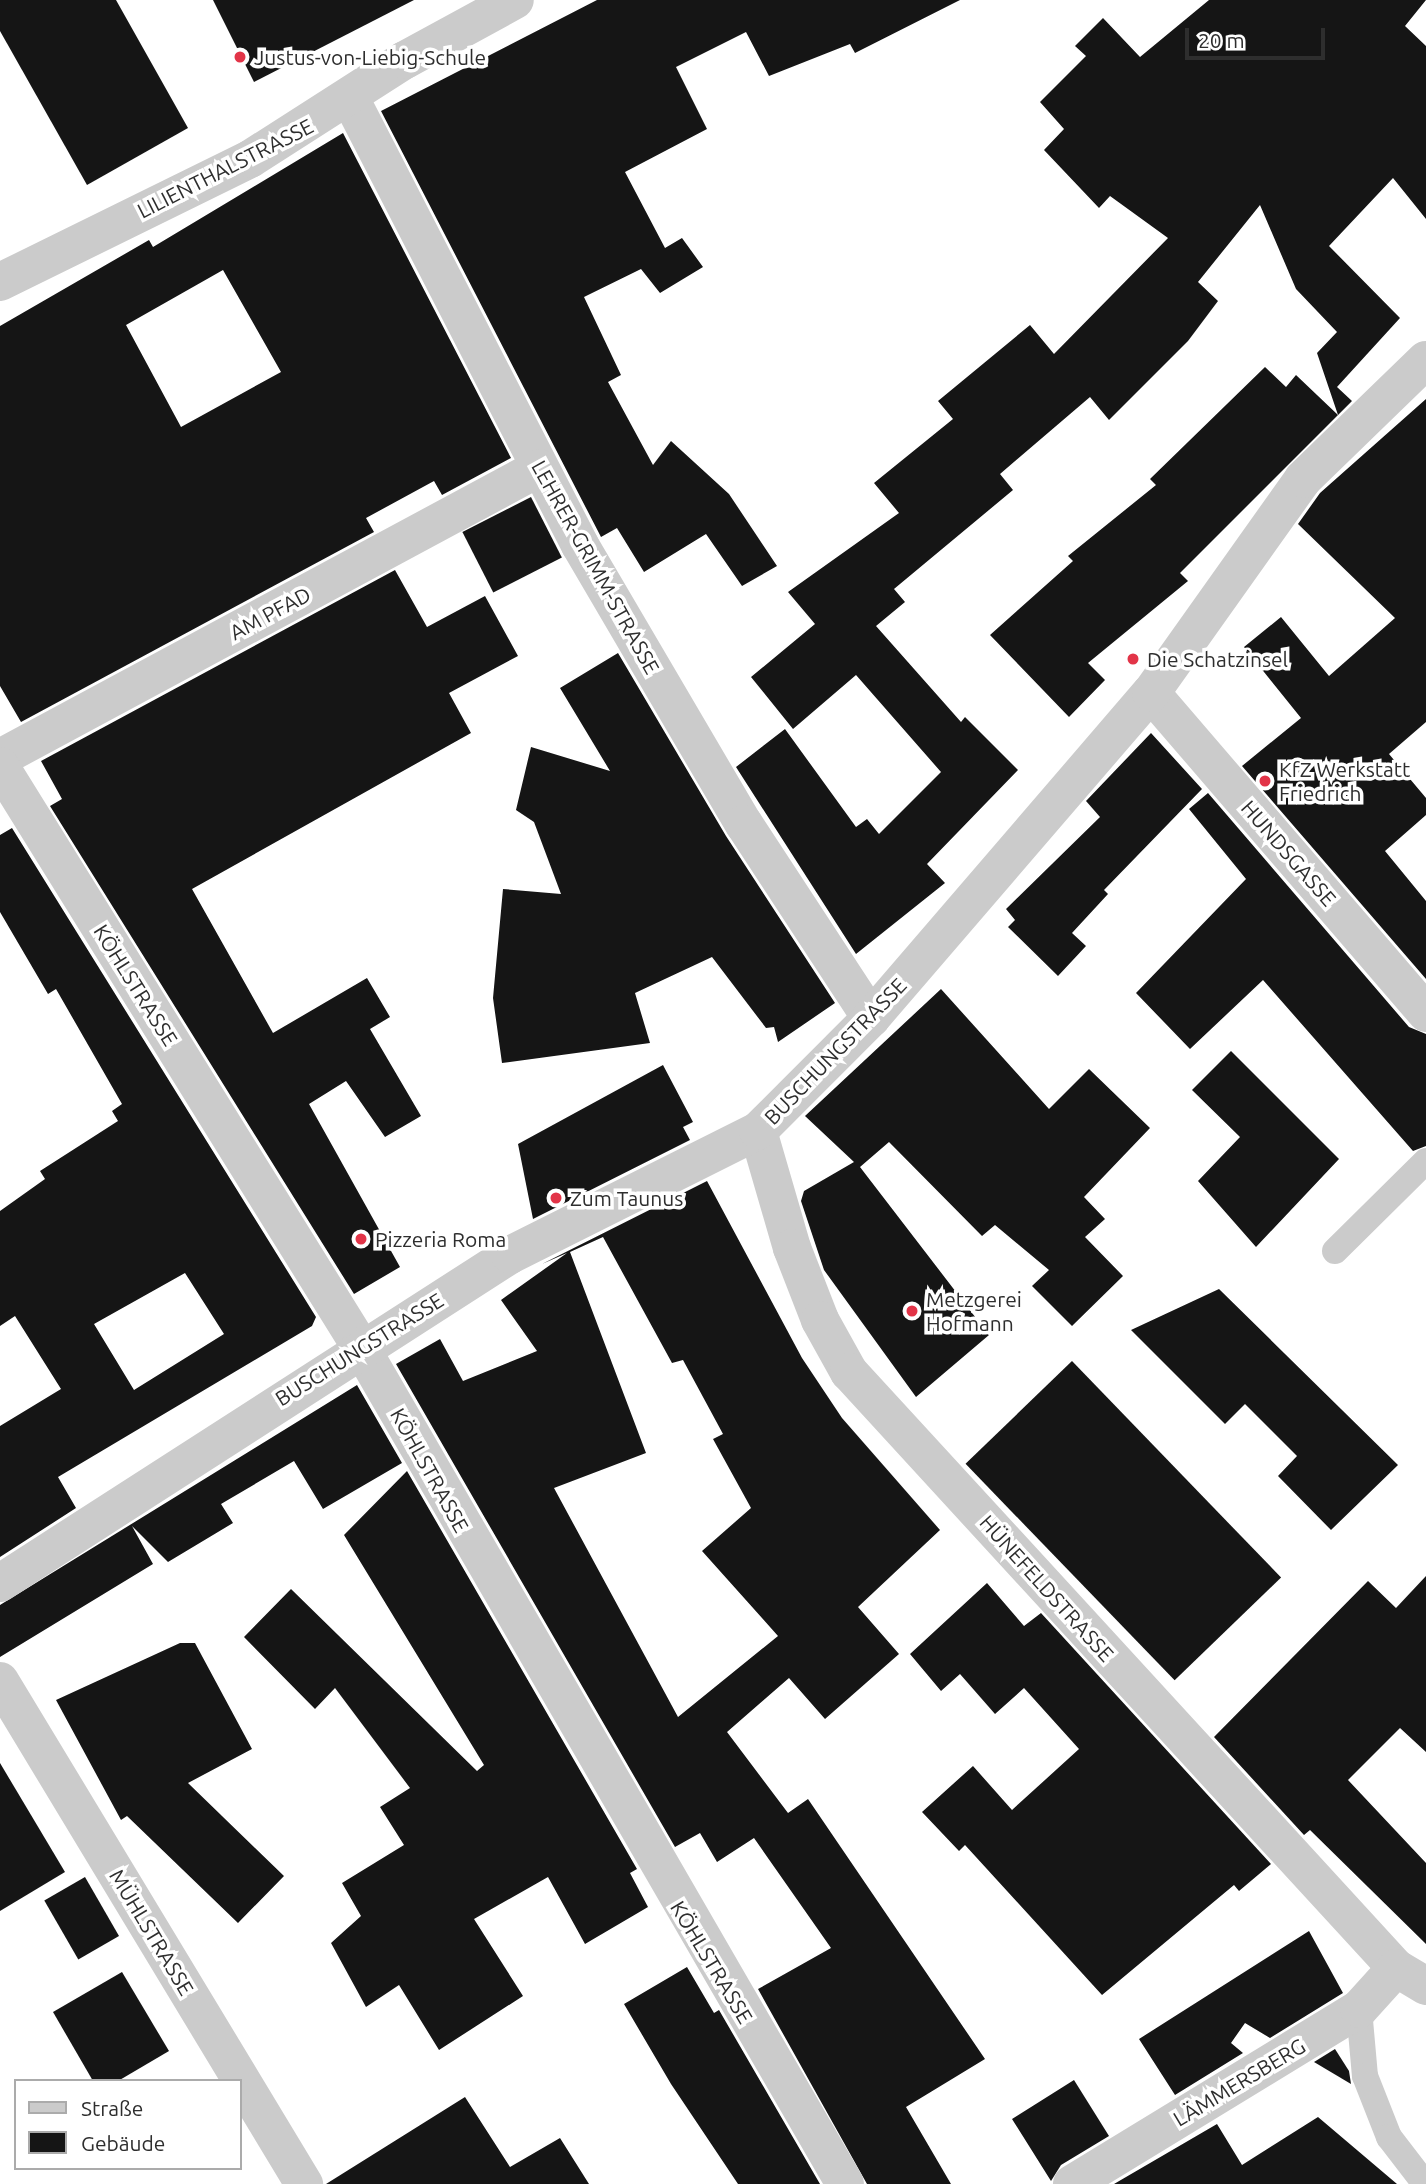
<!DOCTYPE html>
<html>
<head>
<meta charset="utf-8">
<style>
	body { margin:0 }
	#map { position:relative; width:1426px; height:2184px; overflow:hidden; background:#fff; font-family:Ubuntu,sans-serif }
	div>[style] { position:absolute }
	[style*='--x'] { left:calc(var(--x)*1px); top:calc(var(--y)*1px); width:calc(var(--w)*1px); rotate:calc(var(--a)*1deg) }
	.building>* { inset:0; background:#151515; transform-origin:0 0 }
	.lane>* { height:26px; margin:-13px; padding:0 13px; transform-origin:13px; border-radius:13px; background:#cbcbcb }
	.street>* { height:38px; margin:-19px; padding:0 19px; transform-origin:19px; border-radius:19px; background:#cbcbcb }
	.dots>* { width:19px; height:19px; translate:-50% -50%; box-sizing:border-box; border:4px solid #fff; border-radius:50% }
	span { translate:-50% -50%; white-space:nowrap; text-align:center; line-height:1.15; -webkit-text-stroke:7px #fff; paint-order:stroke }
	.poi-label { font-size:21px; color:#2e2e2e }
	.left { translate:0 -50%; text-align:left }
	.street-label { font-size:21px; color:#2e2e2e }
	.legend { position:absolute; left:14px; top:2079px; width:228px; height:91px; box-sizing:border-box; background:#fff; border:2px solid #ababab; margin:0; padding:9px 12px; list-style:none; font-size:21px; color:#2e2e2e }
	.legend li { display:flex; align-items:center; gap:14px; height:35px }
	.legend b { width:35px; border:2px solid #ababab }
	.scale { position:absolute; left:1185px; top:28px; width:140px; height:32px; box-sizing:border-box; border:4px solid #2e2e2e; border-top:0; padding-left:9px; font-size:21px; line-height:24px; white-space:nowrap; color:#2e2e2e; -webkit-text-stroke:5px #fff; paint-order:stroke }
</style>
</head>
<body>
<div id="map">
	<div class="building">
		<i style="clip-path:polygon(0 0,116px 0,188px 128px,87px 185px,0 31px)"></i>
		<i style="clip-path:polygon(213px 0,414px 0,254px 82px)"></i>
		<i style="clip-path:polygon(597px 0,960px 0,855px 53px,850px 44px,769px 76px,746px 32px,676px 67px,707px 129px,625px 172px,665px 248px,682px 238px,703px 267px,660px 293px,641px 269px,584px 297px,621px 375px,608px 382px,653px 465px,671px 441px,729px 494px,777px 566px,742px 586px,706px 534px,644px 572px,617px 528px,601px 537px,381px 111px)"></i>
		<i style="clip-path:polygon(1209px 0,1426px 0,1405px 26px,1426px 46px,1426px 219px,1393px 178px,1329px 246px,1400px 318px,1337px 387px,1352px 401px,1338px 415px,1317px 353px,1337px 332px,1296px 289px,1260px 205px,1198px 282px,1218px 301px,1188px 341px,1109px 420px,1090px 397px,1000px 474px,1013px 490px,894px 589px,905px 602px,876px 626px,961px 722px,965px 717px,1018px 770px,927px 864px,945px 883px,856px 954px,736px 767px,785px 729px,856px 827px,867px 819px,879px 834px,941px 772px,856px 675px,793px 729px,751px 677px,815px 624px,788px 592px,899px 513px,874px 483px,953px 419px,938px 401px,1030px 325px,1054px 354px,1168px 238px,1110px 196px,1099px 208px,1044px 150px,1064px 129px,1040px 102px,1086px 56px,1075px 46px,1103px 18px,1140px 57px)"></i>
		<i style="clip-path:polygon(evenodd,343px 133px,511px 458px,442px 495px,434px 481px,366px 518px,374px 532px,21px 722px,0 686px,0 326px,149px 240px,153px 247px,343px 133px,223px 270px,281px 372px,181px 427px,126px 325px,223px 270px)"></i>
		<i style="clip-path:polygon(1265px 367px,1286px 387px,1296px 375px,1338px 415px,1180px 573px,1188px 581px,1088px 663px,1105px 680px,1069px 717px,990px 635px,1073px 561px,1068px 556px,1156px 485px,1150px 479px)"></i>
		<i style="clip-path:polygon(1426px 399px,1426px 722px,1389px 754px,1426px 798px,1426px 815px,1385px 851px,1426px 901px,1426px 979px,1242px 766px,1301px 718px,1244px 647px,1281px 617px,1329px 676px,1395px 618px,1298px 524px,1320px 493px)"></i>
		<i style="left:531px;top:497px;width:68px;height:77px;rotate:63deg"></i>
		<i style="clip-path:polygon(395px 570px,427px 627px,485px 596px,518px 656px,449px 693px,471px 733px,192px 889px,273px 1033px,367px 978px,390px 1017px,370px 1029px,421px 1116px,385px 1137px,346px 1081px,309px 1104px,400px 1267px,354px 1294px,50px 806px,62px 799px,41px 761px)"></i>
		<i style="clip-path:polygon(618px 653px,726px 836px,835px 1003px,778px 1042px,774px 1027px,766px 1028px,712px 957px,635px 993px,650px 1043px,502px 1063px,493px 998px,503px 889px,561px 894px,534px 822px,516px 810px,531px 747px,610px 771px,560px 688px)"></i>
		<i style="clip-path:polygon(1151px 733px,1202px 789px,1104px 890px,1108px 894px,1072px 933px,1086px 946px,1058px 976px,1008px 927px,1015px 920px,1006px 909px,1100px 817px,1086px 801px)"></i>
		<i style="clip-path:polygon(1208px 793px,1409px 1027px,1426px 1034px,1426px 1146px,1413px 1151px,1263px 980px,1190px 1049px,1136px 993px,1246px 879px,1189px 809px)"></i>
		<i style="clip-path:polygon(evenodd,12px 828px,316px 1317px,312px 1326px,58px 1477px,76px 1508px,0 1557px,0 1426px,61px 1389px,15px 1316px,0 1326px,0 1211px,45px 1179px,40px 1171px,118px 1121px,112px 1111px,122px 1104px,56px 989px,48px 994px,0 912px,0 835px,12px 828px,185px 1273px,224px 1334px,134px 1390px,94px 1324px,185px 1273px)"></i>
		<i style="clip-path:polygon(941px 989px,1049px 1109px,1089px 1069px,1150px 1128px,1084px 1197px,1105px 1219px,1085px 1237px,1123px 1276px,1072px 1326px,1032px 1286px,1049px 1270px,995px 1225px,982px 1236px,889px 1142px,860px 1167px,989px 1335px,916px 1397px,824px 1270px,801px 1201px,804px 1191px,854px 1162px,805px 1116px)"></i>
		<i style="clip-path:polygon(1231px 1051px,1339px 1159px,1256px 1247px,1198px 1181px,1240px 1137px,1192px 1090px)"></i>
		<i style="clip-path:polygon(663px 1065px,693px 1122px,683px 1127px,690px 1140px,533px 1219px,518px 1144px)"></i>
		<i style="clip-path:polygon(evenodd,707px 1181px,802px 1358px,842px 1418px,940px 1530px,858px 1607px,899px 1654px,825px 1719px,789px 1678px,727px 1732px,788px 1813px,808px 1799px,985px 2059px,906px 2107px,951px 2184px,867px 2184px,758px 1989px,831px 1948px,754px 1838px,717px 1862px,700px 1833px,675px 1847px,396px 1364px,440px 1339px,463px 1381px,537px 1351px,501px 1300px,567px 1253px,542px 1264px,707px 1181px,603px 1237px,672px 1363px,683px 1360px,723px 1434px,713px 1439px,751px 1508px,702px 1551px,778px 1636px,678px 1717px,554px 1488px,646px 1453px,570px 1252px,603px 1237px)"></i>
		<i style="clip-path:polygon(1219px 1289px,1398px 1465px,1331px 1530px,1278px 1476px,1297px 1456px,1245px 1404px,1225px 1424px,1131px 1330px)"></i>
		<i style="left:1072px;top:1361px;width:301px;height:148px;rotate:46deg"></i>
		<i style="clip-path:polygon(357px 1385px,402px 1463px,323px 1509px,294px 1461px,221px 1504px,233px 1523px,168px 1562px,132px 1526px,153px 1564px,0 1657px,0 1605px)"></i>
		<i style="clip-path:polygon(407px 1471px,637px 1869px,630px 1873px,648px 1907px,585px 1944px,548px 1877px,474px 1919px,523px 1996px,439px 2050px,399px 1985px,366px 2007px,331px 1943px,361px 1916px,342px 1883px,404px 1845px,380px 1807px,410px 1788px,335px 1688px,315px 1709px,244px 1637px,291px 1589px,477px 1771px,484px 1765px,344px 1535px)"></i>
		<i style="clip-path:polygon(1426px 1576px,1426px 1752px,1400px 1728px,1348px 1780px,1426px 1863px,1426px 1944px,1310px 1830px,1304px 1835px,1214px 1737px,1368px 1581px,1396px 1608px)"></i>
		<i style="clip-path:polygon(987px 1583px,1024px 1626px,1041px 1613px,1271px 1864px,1239px 1891px,1234px 1885px,1102px 1995px,965px 1845px,959px 1851px,922px 1812px,973px 1766px,1012px 1810px,1079px 1749px,1024px 1688px,995px 1714px,960px 1674px,941px 1691px,910px 1654px)"></i>
		<i style="clip-path:polygon(180px 1643px,195px 1643px,252px 1749px,188px 1783px,284px 1876px,238px 1923px,127px 1816px,121px 1820px,56px 1700px)"></i>
		<i style="clip-path:polygon(0 1763px,65px 1872px,0 1911px)"></i>
		<i style="left:85px;top:1877px;width:68px;height:47px;rotate:60deg"></i>
		<i style="clip-path:polygon(1309px 1931px,1343px 1993px,1270px 2038px,1245px 2023px,1231px 2043px,1243px 2053px,1175px 2095px,1139px 2039px)"></i>
		<i style="clip-path:polygon(687px 1967px,714px 2013px,719px 2010px,820px 2184px,738px 2184px,671px 2084px,624px 2004px)"></i>
		<i style="clip-path:polygon(122px 1972px,169px 2051px,118px 2081px,93px 2081px,53px 2012px)"></i>
		<i style="clip-path:polygon(1335px 2049px,1349px 2071px,1351px 2084px,1314px 2062px)"></i>
		<i style="clip-path:polygon(1074px 2080px,1109px 2136px,1061px 2165px,1051px 2181px,1012px 2119px)"></i>
		<i style="clip-path:polygon(465px 2097px,510px 2167px,560px 2138px,589px 2184px,326px 2184px)"></i>
		<i style="clip-path:polygon(1318px 2117px,1397px 2184px,1114px 2184px,1217px 2124px,1242px 2165px)"></i>
	</div>
	<div class="lane">
		<i style="--x:1335;--y:1251;--w:128;--a:-44.7"></i>
		<i style="--x:1359;--y:2009;--w:67;--a:84.9"></i>
		<i style="--x:1365;--y:2076;--w:66;--a:68.5"></i>
		<i style="--x:1389;--y:2137;--w:59;--a:52.5"></i>
	</div>
	<div class="street">
		<i style="--x:350;--y:98;--w:503;--a:62.77"></i>
		<i style="--x:580;--y:545;--w:324;--a:59.6"></i>
		<i style="--x:744;--y:824;--w:232;--a:56.8"></i>
		<i style="--x:0;--y:282;--w:279;--a:-26.2"></i>
		<i style="--x:250;--y:159;--w:184;--a:-32.6"></i>
		<i style="--x:405;--y:60;--w:125;--a:-28.6"></i>
		<i style="--x:1151;--y:693;--w:422;--a:49.3"></i>
		<i style="--x:0;--y:758;--w:612;--a:-28.28"></i>
		<i style="--x:0;--y:766;--w:683;--a:58.17"></i>
		<i style="--x:360;--y:1346;--w:968;--a:59.94"></i>
		<i style="--x:758;--y:1131;--w:122;--a:73.8"></i>
		<i style="--x:792;--y:1248;--w:77;--a:68.7"></i>
		<i style="--x:820;--y:1320;--w:60;--a:60.9"></i>
		<i style="--x:849;--y:1372;--w:809;--a:47.45"></i>
		<i style="--x:1396;--y:1968;--w:35;--a:31"></i>
		<i style="--x:0;--y:1583;--w:606;--a:-32.75"></i>
		<i style="--x:510;--y:1255;--w:277;--a:-26.6"></i>
		<i style="--x:758;--y:1131;--w:160;--a:-45"></i>
		<i style="--x:871;--y:1018;--w:429;--a:-49.3"></i>
		<i style="--x:1151;--y:693;--w:262;--a:-54.6"></i>
		<i style="--x:1303;--y:479;--w:171;--a:-44.1"></i>
		<i style="--x:0;--y:1681;--w:588;--a:58.85"></i>
		<i style="--x:1072;--y:2184;--w:336;--a:-31.4"></i>
		<i style="--x:1359;--y:2009;--w:55;--a:-47.9"></i>
	</div>
	<div class="dots">
		<i style="left:240px;top:57px;background:#e23448"></i>
		<i style="left:1133px;top:659px;background:#e23448"></i>
		<i style="left:1265px;top:781px;background:#e23448"></i>
		<i style="left:556px;top:1198px;background:#e23448"></i>
		<i style="left:361px;top:1239px;background:#e23448"></i>
		<i style="left:912px;top:1311px;background:#e23448"></i>
	</div>
	<div class="poi-label">
		<span class="left" style="left:254px;top:57px">Justus-von-Liebig-Schule</span>
		<span class="left" style="left:1147px;top:659px">Die Schatzinsel</span>
		<span class="left" style="left:1279px;top:781px">KfZ Werkstatt<br>Friedrich</span>
		<span class="left" style="left:570px;top:1198px">Zum Taunus</span>
		<span class="left" style="left:375px;top:1239px">Pizzeria Roma</span>
		<span class="left" style="left:926px;top:1311px">Metzgerei<br>Hofmann</span>
	</div>
	<div class="street-label">
		<span style="left:225px;top:168px;rotate:-27deg">LILIENTHALSTRASSE</span>
		<span style="left:596px;top:567px;rotate:61deg">LEHRER-GRIMM-STRASSE</span>
		<span style="left:270px;top:613px;rotate:-28deg">AM PFAD</span>
		<span style="left:1289px;top:853px;rotate:49deg">HUNDSGASSE</span>
		<span style="left:136px;top:985px;rotate:58deg">KÖHLSTRASSE</span>
		<span style="left:835px;top:1051px;rotate:-46deg">BUSCHUNGSTRASSE</span>
		<span style="left:359px;top:1349px;rotate:-32deg">BUSCHUNGSTRASSE</span>
		<span style="left:430px;top:1470px;rotate:61deg">KÖHLSTRASSE</span>
		<span style="left:1047px;top:1588px;rotate:48deg">HÜNEFELDSTRASSE</span>
		<span style="left:152px;top:1932px;rotate:59deg">MÜHLSTRASSE</span>
		<span style="left:712px;top:1962px;rotate:59deg">KÖHLSTRASSE</span>
		<span style="left:1239px;top:2082px;rotate:-31deg">LÄMMERSBERG</span>
	</div>
	<ul class="legend">
	<li><b style="height:9px;background:#cbcbcb"></b>Straße</li>
	<li><b style="height:19px;background:#151515"></b>Gebäude</li>
	</ul>
	<div class="scale">20 m</div>
</div>
</body>
</html>
